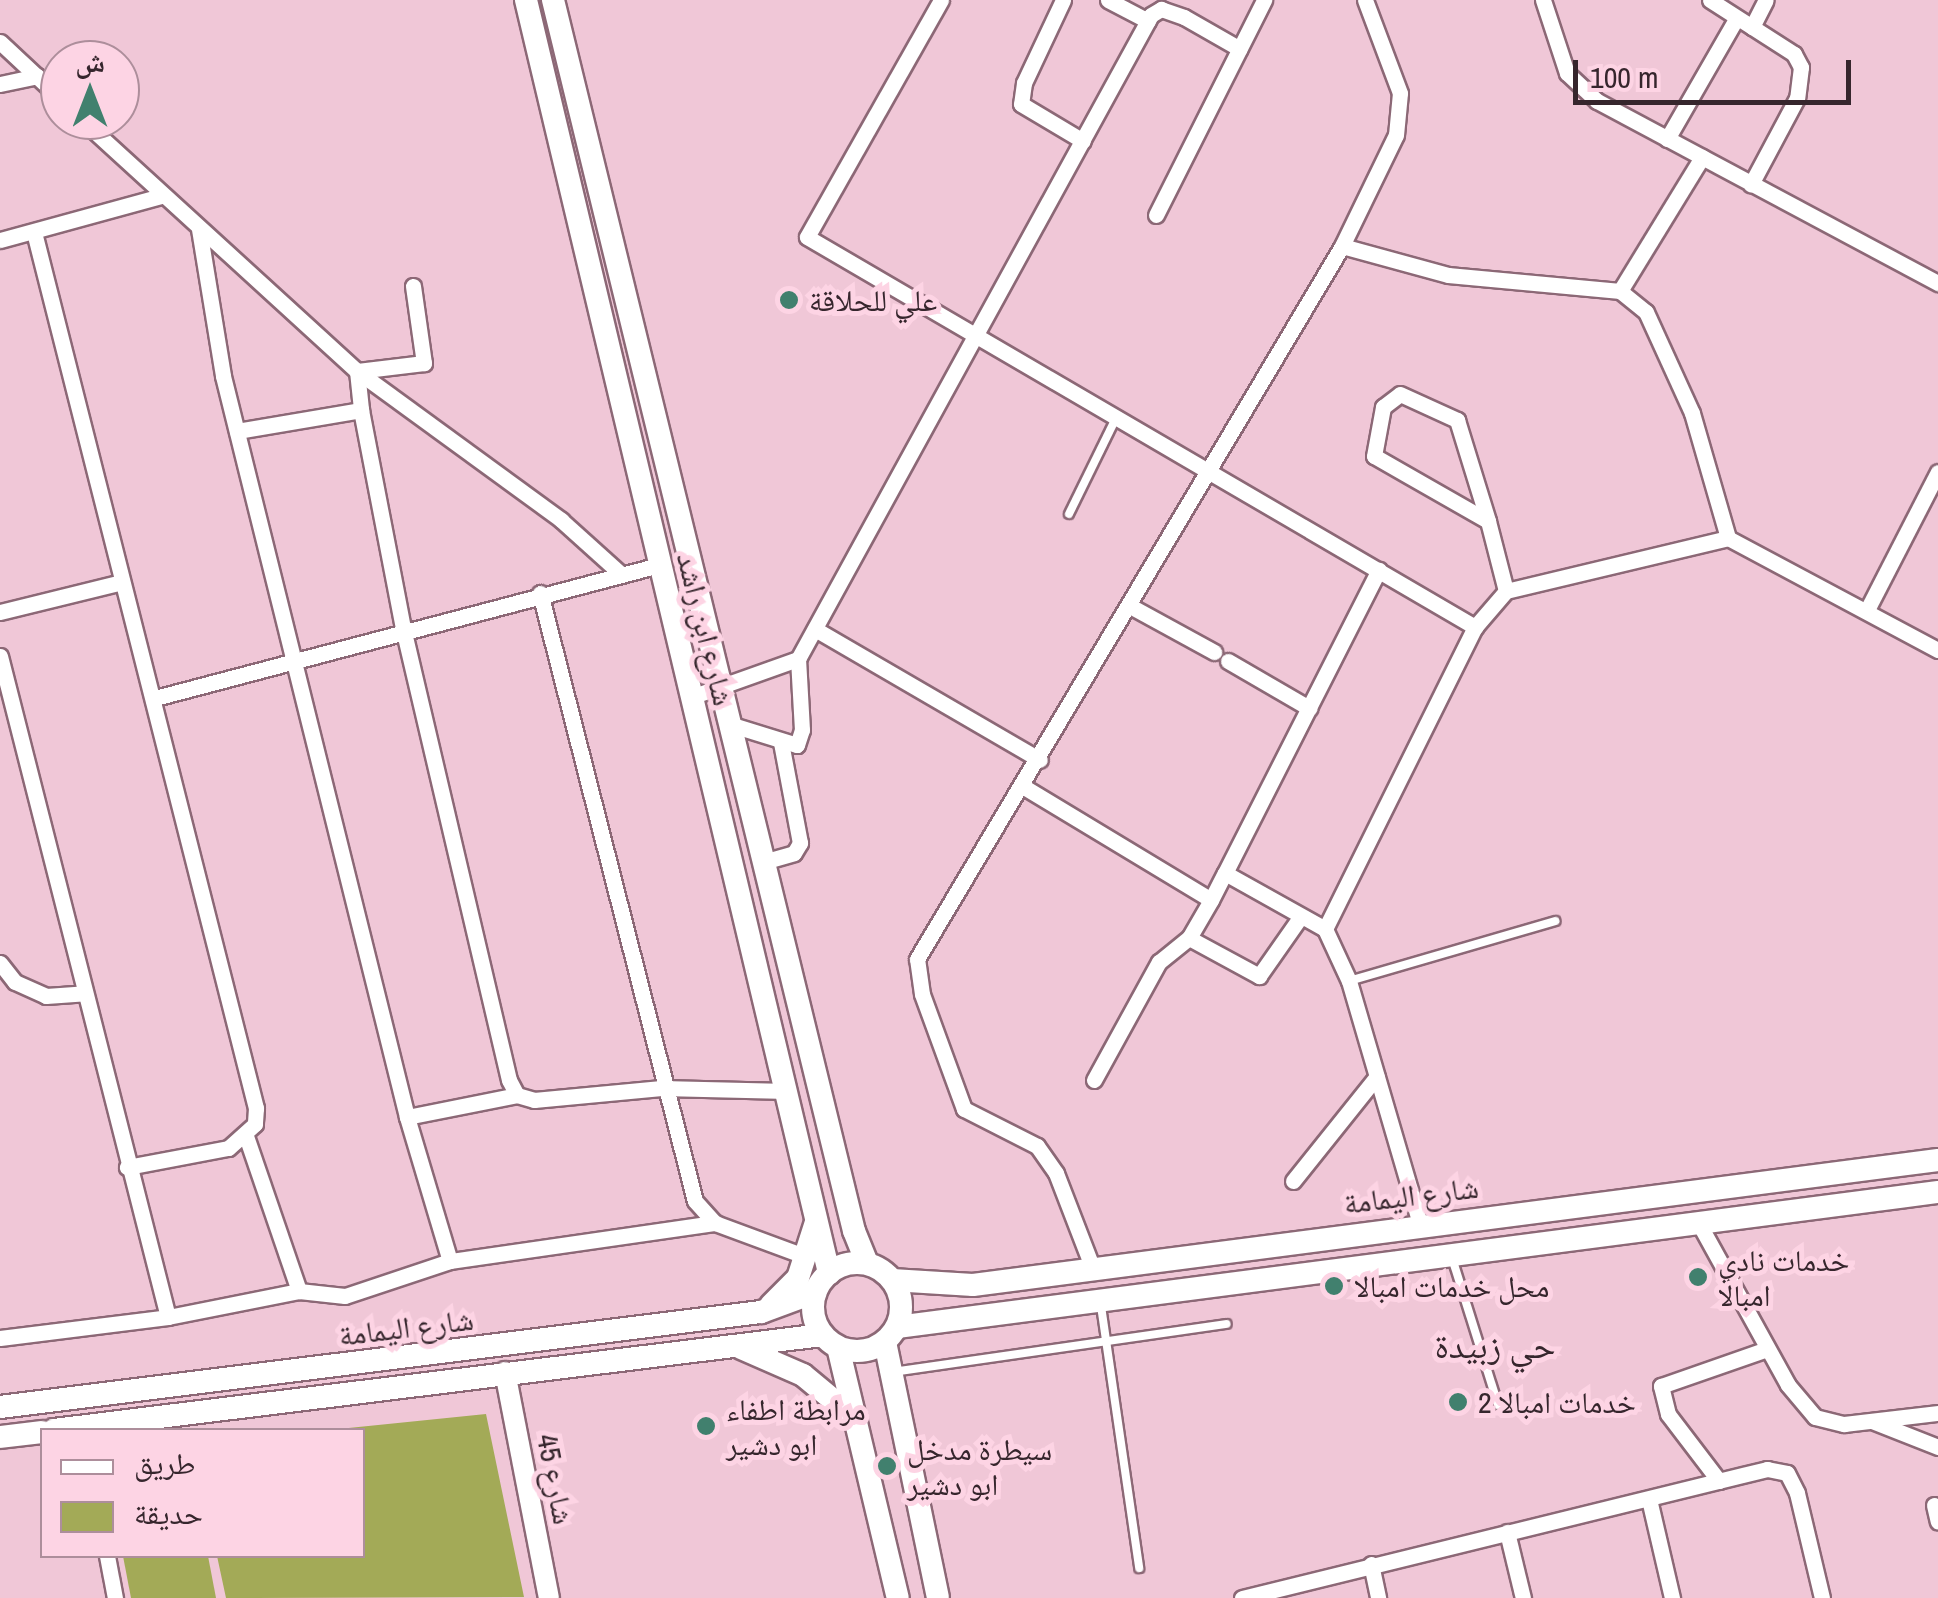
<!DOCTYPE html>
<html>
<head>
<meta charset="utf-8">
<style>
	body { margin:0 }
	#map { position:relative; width:1938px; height:1598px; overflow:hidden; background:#f0c7d7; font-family:"Archivo Narrow","Noto Naskh Arabic",sans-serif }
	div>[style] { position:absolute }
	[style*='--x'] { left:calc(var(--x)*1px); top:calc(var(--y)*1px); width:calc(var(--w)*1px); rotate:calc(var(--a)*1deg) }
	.green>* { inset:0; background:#a3aa57 }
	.roads { filter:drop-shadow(2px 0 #8c6876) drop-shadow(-2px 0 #8c6876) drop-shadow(0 2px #8c6876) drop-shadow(0 -2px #8c6876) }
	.service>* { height:8px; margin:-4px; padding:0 4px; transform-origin:4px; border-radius:4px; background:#fff }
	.minor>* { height:15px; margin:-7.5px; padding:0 7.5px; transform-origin:7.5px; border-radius:7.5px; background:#fff }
	.tertiary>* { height:20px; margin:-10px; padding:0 10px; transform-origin:10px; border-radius:10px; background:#fff }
	.secondary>* { height:22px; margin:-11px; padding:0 11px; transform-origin:11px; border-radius:11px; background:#fff }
	.secondary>.ring { margin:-11px; padding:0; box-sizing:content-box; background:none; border:22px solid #fff; border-radius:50% }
	.dots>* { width:28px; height:28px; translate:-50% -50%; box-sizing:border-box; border:5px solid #fdd4e4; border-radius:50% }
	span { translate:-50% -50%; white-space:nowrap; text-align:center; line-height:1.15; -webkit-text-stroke:10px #fdd4e4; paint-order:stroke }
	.poi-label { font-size:30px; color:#36262d }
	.left { translate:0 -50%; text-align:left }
	.street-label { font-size:30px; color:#36262d }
	.quarter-label { font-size:35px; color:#36262d }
	.legend { position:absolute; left:40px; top:1428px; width:325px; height:130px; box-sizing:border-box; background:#fdd4e4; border:2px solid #ad8e9b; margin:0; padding:12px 18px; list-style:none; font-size:30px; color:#36262d }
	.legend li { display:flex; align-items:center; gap:20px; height:50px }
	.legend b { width:50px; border:2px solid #ad8e9b }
	.north { position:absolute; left:40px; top:40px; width:100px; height:100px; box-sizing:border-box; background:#fdd4e4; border:2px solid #ad8e9b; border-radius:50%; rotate:0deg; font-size:28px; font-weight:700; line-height:40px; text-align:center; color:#36262d }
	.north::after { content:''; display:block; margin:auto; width:35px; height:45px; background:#41806e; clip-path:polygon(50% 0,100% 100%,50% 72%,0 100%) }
	.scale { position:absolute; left:1573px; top:60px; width:278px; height:45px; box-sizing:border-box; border:5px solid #36262d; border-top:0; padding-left:12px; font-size:30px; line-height:35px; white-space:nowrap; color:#36262d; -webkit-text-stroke:8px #fdd4e4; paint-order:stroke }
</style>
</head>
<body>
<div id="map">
	<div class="green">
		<i style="clip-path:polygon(486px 1414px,524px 1597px,226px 1598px,217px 1556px,362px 1556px,362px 1430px,329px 1430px)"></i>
		<i style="clip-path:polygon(123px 1556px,208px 1556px,216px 1598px,131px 1598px)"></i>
	</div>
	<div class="roads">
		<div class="service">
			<i style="--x:1069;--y:514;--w:107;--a:-63.9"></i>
			<i style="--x:1349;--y:981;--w:215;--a:-16.2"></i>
			<i style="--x:1453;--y:1261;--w:151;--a:72.6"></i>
			<i style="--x:1101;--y:1306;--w:265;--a:81.7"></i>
			<i style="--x:893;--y:1372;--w:337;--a:-8.2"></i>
		</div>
		<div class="minor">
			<i style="--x:941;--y:0;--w:272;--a:119.5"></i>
			<i style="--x:807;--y:237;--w:774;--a:30.28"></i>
			<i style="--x:1063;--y:0;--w:92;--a:115.2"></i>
			<i style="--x:1024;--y:83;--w:21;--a:98"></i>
			<i style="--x:1021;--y:104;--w:72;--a:30.8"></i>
			<i style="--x:1108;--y:0;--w:45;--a:27.7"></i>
			<i style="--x:1543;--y:0;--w:77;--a:71.8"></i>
			<i style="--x:1567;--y:73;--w:41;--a:43"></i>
			<i style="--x:1597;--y:101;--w:387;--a:28.1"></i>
			<i style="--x:1710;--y:0;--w:100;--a:32.7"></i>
			<i style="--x:1794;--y:54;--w:15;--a:62"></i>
			<i style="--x:1801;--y:67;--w:31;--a:97"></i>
			<i style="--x:1797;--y:98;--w:98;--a:118.1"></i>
			<i style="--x:1752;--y:27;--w:30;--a:-63"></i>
			<i style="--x:0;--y:42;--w:82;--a:43"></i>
			<i style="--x:0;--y:84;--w:38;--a:-12"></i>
			<i style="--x:82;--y:120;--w:372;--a:42.4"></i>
			<i style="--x:357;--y:371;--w:253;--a:36.1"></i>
			<i style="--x:561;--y:520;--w:81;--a:42"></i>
			<i style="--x:1667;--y:139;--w:138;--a:-60.1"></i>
			<i style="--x:1156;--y:215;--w:241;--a:-63.3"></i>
			<i style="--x:199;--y:229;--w:149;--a:80.7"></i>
			<i style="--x:223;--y:376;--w:764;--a:76.05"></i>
			<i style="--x:407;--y:1117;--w:150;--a:73.4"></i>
			<i style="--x:34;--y:232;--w:904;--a:75.78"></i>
			<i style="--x:256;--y:1108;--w:16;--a:94"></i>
			<i style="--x:255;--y:1124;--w:36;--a:138"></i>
			<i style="--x:228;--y:1148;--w:103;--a:169.3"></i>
			<i style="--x:0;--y:240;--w:167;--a:-15.3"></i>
			<i style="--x:1342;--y:246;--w:110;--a:15.3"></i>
			<i style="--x:1448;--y:275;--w:173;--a:5.3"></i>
			<i style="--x:1620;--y:291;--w:33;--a:39"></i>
			<i style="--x:1646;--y:312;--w:111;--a:65.5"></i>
			<i style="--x:1692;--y:413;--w:130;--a:73.9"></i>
			<i style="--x:413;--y:286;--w:78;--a:81.9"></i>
			<i style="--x:424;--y:363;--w:67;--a:173.2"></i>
			<i style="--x:357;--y:371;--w:39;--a:84"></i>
			<i style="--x:361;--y:410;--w:222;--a:79.1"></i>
			<i style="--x:403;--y:628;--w:464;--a:76.8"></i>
			<i style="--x:509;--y:1080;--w:17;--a:62"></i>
			<i style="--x:517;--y:1095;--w:18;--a:16"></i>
			<i style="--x:534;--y:1100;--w:128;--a:-5.4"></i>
			<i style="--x:661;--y:1088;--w:127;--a:1.4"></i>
			<i style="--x:1620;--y:291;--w:157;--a:-58.5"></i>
			<i style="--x:237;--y:431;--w:126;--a:-9.6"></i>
			<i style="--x:1488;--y:521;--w:131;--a:-150.3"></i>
			<i style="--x:1374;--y:456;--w:50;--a:-79.6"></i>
			<i style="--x:1383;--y:407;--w:21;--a:-37"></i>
			<i style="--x:1400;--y:394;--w:63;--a:24.5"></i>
			<i style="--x:1457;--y:420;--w:106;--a:72.9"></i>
			<i style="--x:1488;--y:521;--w:72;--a:75.6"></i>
			<i style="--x:540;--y:593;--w:627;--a:75.7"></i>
			<i style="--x:695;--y:1201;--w:30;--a:48"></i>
			<i style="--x:715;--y:1223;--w:98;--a:20.3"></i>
			<i style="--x:1130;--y:606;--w:96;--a:28.7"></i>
			<i style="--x:1867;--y:610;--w:155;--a:-62.8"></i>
			<i style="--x:0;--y:612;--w:122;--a:-13.8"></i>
			<i style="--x:815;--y:629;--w:260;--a:30.2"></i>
			<i style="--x:0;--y:656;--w:682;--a:75.74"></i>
			<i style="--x:1228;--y:661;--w:94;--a:30.1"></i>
			<i style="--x:691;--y:697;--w:114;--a:-19.6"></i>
			<i style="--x:798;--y:659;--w:734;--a:-61.27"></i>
			<i style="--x:1151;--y:15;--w:12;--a:-31"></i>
			<i style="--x:1161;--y:9;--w:24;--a:19"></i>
			<i style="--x:1184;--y:17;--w:64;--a:29.7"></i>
			<i style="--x:155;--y:698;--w:521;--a:-14.78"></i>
			<i style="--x:729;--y:724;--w:71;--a:17.2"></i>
			<i style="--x:797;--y:745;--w:16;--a:-72"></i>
			<i style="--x:802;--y:730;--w:71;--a:-93.2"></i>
			<i style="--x:1024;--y:787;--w:218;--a:31.1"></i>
			<i style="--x:1211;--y:900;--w:30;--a:-63"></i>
			<i style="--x:1225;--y:873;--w:115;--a:29.2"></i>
			<i style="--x:1325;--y:929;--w:57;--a:65.2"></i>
			<i style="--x:1349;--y:981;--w:253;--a:73.7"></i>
			<i style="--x:763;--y:862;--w:32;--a:-16"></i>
			<i style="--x:794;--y:853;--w:12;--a:-59"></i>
			<i style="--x:800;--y:843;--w:103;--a:-100.7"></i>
			<i style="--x:1225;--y:873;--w:340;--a:-63.1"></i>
			<i style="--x:1325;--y:929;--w:337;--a:-63.6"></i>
			<i style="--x:1475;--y:627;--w:48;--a:-49.3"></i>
			<i style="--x:1506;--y:591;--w:228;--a:-13.4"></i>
			<i style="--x:1728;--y:538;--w:238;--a:28.1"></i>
			<i style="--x:1189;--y:938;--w:80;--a:28.5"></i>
			<i style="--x:1259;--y:976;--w:73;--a:-55"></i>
			<i style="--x:0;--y:963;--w:24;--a:52"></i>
			<i style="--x:15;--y:982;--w:34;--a:24"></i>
			<i style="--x:46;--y:996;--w:39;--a:-4"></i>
			<i style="--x:1094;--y:1080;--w:135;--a:-61.2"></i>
			<i style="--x:1159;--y:962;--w:38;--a:-39"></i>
			<i style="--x:1189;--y:938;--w:44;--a:-59.9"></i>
			<i style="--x:407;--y:1117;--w:112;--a:-11.3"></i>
			<i style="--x:246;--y:1136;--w:164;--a:71.1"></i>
			<i style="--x:1293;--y:1181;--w:134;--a:-51.3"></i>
			<i style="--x:1697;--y:1220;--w:188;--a:61.1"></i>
			<i style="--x:1788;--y:1385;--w:42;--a:49.8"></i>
			<i style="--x:1815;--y:1417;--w:30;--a:14"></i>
			<i style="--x:1844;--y:1424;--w:95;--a:-6.7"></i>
			<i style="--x:1093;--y:1269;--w:103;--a:-111.1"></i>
			<i style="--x:1056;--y:1173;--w:33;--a:-125"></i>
			<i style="--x:1037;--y:1146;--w:82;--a:-153.1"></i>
			<i style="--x:964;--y:1109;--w:122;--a:-110.1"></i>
			<i style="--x:922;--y:994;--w:35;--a:-98"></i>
			<i style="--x:917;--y:959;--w:830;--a:-59.2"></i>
			<i style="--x:1342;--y:246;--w:123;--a:-64.1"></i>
			<i style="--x:1396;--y:135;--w:42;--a:-84.6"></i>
			<i style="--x:1400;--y:93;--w:99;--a:-110.6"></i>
			<i style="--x:0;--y:1338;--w:169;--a:-7.1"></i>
			<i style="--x:168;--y:1317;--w:134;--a:-11.2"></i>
			<i style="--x:299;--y:1291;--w:46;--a:6.2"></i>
			<i style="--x:345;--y:1296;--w:111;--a:-18.4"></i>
			<i style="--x:450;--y:1261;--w:268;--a:-8.2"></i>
			<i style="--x:1872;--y:1421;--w:71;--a:21.5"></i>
			<i style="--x:1719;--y:1481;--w:84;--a:-127.3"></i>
			<i style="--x:1668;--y:1414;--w:29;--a:-104"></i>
			<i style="--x:1661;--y:1386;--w:112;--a:-19.2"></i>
			<i style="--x:1649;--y:1499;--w:102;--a:76.9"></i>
			<i style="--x:1934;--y:1505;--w:17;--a:77"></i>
			<i style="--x:1507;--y:1532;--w:68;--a:76.4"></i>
			<i style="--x:107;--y:1556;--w:43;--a:79.2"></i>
			<i style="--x:1371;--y:1564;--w:35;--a:78"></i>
			<i style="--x:1242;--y:1598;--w:541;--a:-13.8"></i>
			<i style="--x:1767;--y:1469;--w:20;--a:11"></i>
			<i style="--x:1787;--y:1473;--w:22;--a:63"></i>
			<i style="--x:1797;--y:1493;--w:108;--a:76.6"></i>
		</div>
		<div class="tertiary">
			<i style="--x:505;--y:1372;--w:230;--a:79"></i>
		</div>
		<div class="secondary">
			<i style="--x:526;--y:0;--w:1309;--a:76.61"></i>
			<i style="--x:553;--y:0;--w:1267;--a:76.26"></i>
			<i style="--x:854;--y:1231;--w:35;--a:68"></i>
			<i class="ring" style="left:813px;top:1263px;width:66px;height:66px"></i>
			<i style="--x:892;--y:1280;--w:81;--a:3.5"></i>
			<i style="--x:973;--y:1285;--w:973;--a:-7.38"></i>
			<i style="--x:771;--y:1305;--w:38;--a:-45"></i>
			<i style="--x:798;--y:1278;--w:59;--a:-72.2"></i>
			<i style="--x:897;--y:1327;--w:1050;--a:-7.39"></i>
			<i style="--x:885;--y:1342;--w:261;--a:78.3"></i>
			<i style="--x:838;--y:1347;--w:258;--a:76.6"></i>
			<i style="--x:741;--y:1348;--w:68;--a:23.5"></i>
			<i style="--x:803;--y:1375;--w:69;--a:39.7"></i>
			<i style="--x:0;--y:1407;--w:767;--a:-7.12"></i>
			<i style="--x:761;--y:1312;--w:58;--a:-20.3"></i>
			<i style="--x:54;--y:1430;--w:774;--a:-7.05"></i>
			<i style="--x:0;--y:1437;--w:42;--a:-6.8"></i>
		</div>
	</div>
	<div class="dots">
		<i style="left:789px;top:300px;background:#41806e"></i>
		<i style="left:1698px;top:1277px;background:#41806e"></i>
		<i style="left:1334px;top:1286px;background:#41806e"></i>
		<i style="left:1458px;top:1402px;background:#41806e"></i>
		<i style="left:706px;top:1426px;background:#41806e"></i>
		<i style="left:887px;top:1466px;background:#41806e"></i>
	</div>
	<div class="poi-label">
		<span class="left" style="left:809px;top:300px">علي للحلاقة</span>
		<span class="left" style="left:1718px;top:1277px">خدمات نادي<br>امبالا</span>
		<span class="left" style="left:1354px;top:1286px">محل خدمات امبالا</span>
		<span class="left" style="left:1478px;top:1402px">خدمات امبالا 2</span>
		<span class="left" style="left:726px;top:1426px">مرابطة اطفاء<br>ابو دشير</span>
		<span class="left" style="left:907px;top:1466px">سيطرة مدخل<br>ابو دشير</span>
	</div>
	<div class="street-label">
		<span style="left:706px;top:629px;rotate:76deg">شارع ابن راشد</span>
		<span style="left:1411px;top:1195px;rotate:-7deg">شارع اليمامة</span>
		<span style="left:406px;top:1327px;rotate:-7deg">شارع اليمامة</span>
		<span style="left:556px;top:1479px;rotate:79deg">شارع 45</span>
	</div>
	<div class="quarter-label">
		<span style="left:1495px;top:1346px">حي زبيدة</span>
	</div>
	<ul class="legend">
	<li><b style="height:12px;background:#fff"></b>طريق</li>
	<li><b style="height:28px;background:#a3aa57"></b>حديقة</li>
	</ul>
	<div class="north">ش</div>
	<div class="scale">100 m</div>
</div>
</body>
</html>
